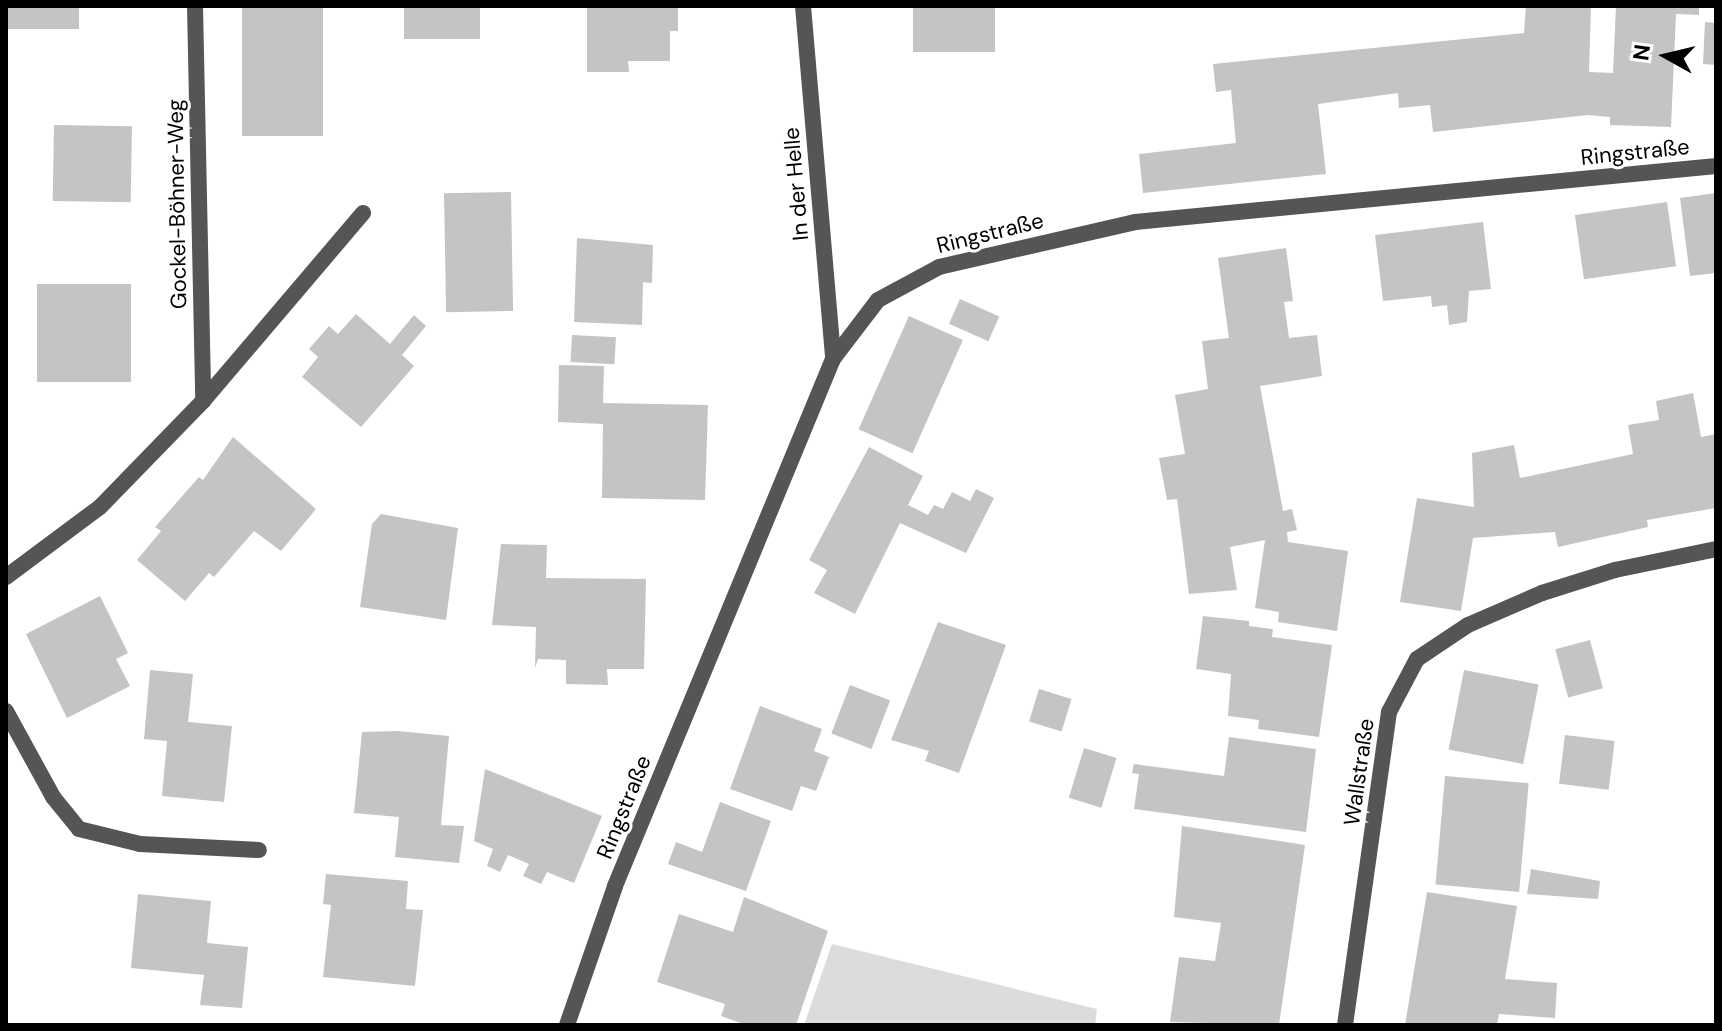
<!DOCTYPE html>
<html>
<head>
<meta charset="utf-8">
<style>
	body { margin:0 }
	#map { position:relative; width:1722px; height:1031px; overflow:hidden; background:#fff; font-family:"DM Sans",sans-serif }
	div>[style] { position:absolute }
	[style*='--x'] { left:calc(var(--x)*1px); top:calc(var(--y)*1px); width:calc(var(--w)*1px); rotate:calc(var(--a)*1deg) }
	.green>* { inset:0; background:#dcdcdc }
	.building>* { inset:0; background:#c4c4c4; transform-origin:0 0 }
	.minor>* { height:16px; margin:-8px; padding:0 8px; transform-origin:8px; border-radius:8px; background:#555 }
	span { translate:-50% -50%; white-space:nowrap; text-align:center; line-height:1.15; -webkit-text-stroke:6px #fff; paint-order:stroke }
	.street-label { font-size:22px; color:#000 }
	.frame { position:absolute; inset:0; border:8px solid #000; pointer-events:none }
	.north { position:absolute; left:1626px; top:16px; width:80px; height:80px; -webkit-text-stroke:6px #fff; paint-order:stroke; rotate:278deg; font-size:22px; font-weight:700; line-height:32px; text-align:center; color:#000 }
	.north::after { content:''; display:block; margin:auto; width:28px; height:36px; background:#000; clip-path:polygon(50% 0,100% 100%,50% 72%,0 100%) }
</style>
</head>
<body>
<div id="map">
	<div class="green">
		<i style="clip-path:polygon(832px 944px,1097px 1009px,1095px 1025px,804px 1025px)"></i>
	</div>
	<div class="building">
		<i style="left:6px;top:6px;width:73px;height:23px"></i>
		<i style="left:242px;top:6px;width:81px;height:130px"></i>
		<i style="left:404px;top:6px;width:76px;height:33px"></i>
		<i style="clip-path:polygon(587px 6px,678px 6px,678px 31px,670px 31px,670px 61px,628px 61px,629px 72px,587px 72px)"></i>
		<i style="left:913px;top:6px;width:82px;height:46px"></i>
		<i style="clip-path:polygon(1526px 6px,1591px 6px,1589px 72px,1613px 73px,1616px 6px,1699px 6px,1699px 15px,1676px 14px,1671px 127px,1610px 125px,1610px 117px,1588px 115px,1433px 132px,1430px 105px,1399px 108px,1398px 93px,1318px 104px,1326px 174px,1143px 193px,1139px 154px,1236px 143px,1231px 90px,1216px 92px,1213px 64px,1524px 33px)"></i>
		<i style="clip-path:polygon(1705px 22px,1716px 23px,1716px 65px,1703px 64px)"></i>
		<i style="left:54px;top:125px;width:78px;height:76px;rotate:1deg"></i>
		<i style="left:511px;top:192px;width:119px;height:67px;rotate:89deg"></i>
		<i style="clip-path:polygon(1716px 193px,1716px 273px,1690px 276px,1680px 198px)"></i>
		<i style="left:1667px;top:202px;width:65px;height:93px;rotate:82deg"></i>
		<i style="clip-path:polygon(1483px 222px,1491px 289px,1469px 291px,1467px 322px,1449px 325px,1447px 305px,1432px 307px,1431px 296px,1383px 301px,1375px 235px)"></i>
		<i style="clip-path:polygon(577px 238px,653px 245px,652px 283px,643px 282px,642px 325px,574px 322px)"></i>
		<i style="clip-path:polygon(1286px 248px,1293px 301px,1284px 302px,1289px 338px,1317px 335px,1322px 376px,1260px 386px,1283px 511px,1292px 509px,1297px 530px,1287px 532px,1288px 542px,1348px 551px,1337px 631px,1278px 622px,1279px 612px,1255px 608px,1265px 540px,1230px 547px,1237px 590px,1189px 594px,1177px 499px,1167px 500px,1159px 458px,1185px 454px,1175px 395px,1208px 389px,1202px 341px,1229px 338px,1218px 258px)"></i>
		<i style="left:37px;top:284px;width:94px;height:98px"></i>
		<i style="left:960px;top:299px;width:43px;height:27px;rotate:24deg"></i>
		<i style="clip-path:polygon(356px 314px,390px 344px,414px 315px,426px 326px,402px 355px,414px 366px,361px 427px,302px 377px,318px 357px,309px 349px,329px 326px,338px 334px)"></i>
		<i style="left:909px;top:316px;width:59px;height:124px;rotate:24deg"></i>
		<i style="left:572px;top:335px;width:44px;height:27px;rotate:3deg"></i>
		<i style="clip-path:polygon(559px 365px,604px 366px,603px 403px,708px 405px,705px 500px,602px 498px,603px 424px,558px 422px)"></i>
		<i style="clip-path:polygon(1693px 393px,1701px 437px,1716px 434px,1716px 508px,1647px 520px,1648px 527px,1558px 547px,1555px 532px,1473px 538px,1461px 611px,1400px 602px,1417px 498px,1474px 507px,1472px 453px,1514px 445px,1520px 478px,1633px 454px,1628px 425px,1659px 420px,1656px 401px)"></i>
		<i style="clip-path:polygon(233px 437px,316px 509px,281px 551px,254px 531px,214px 577px,209px 573px,185px 601px,137px 560px,161px 531px,155px 527px,199px 477px,203px 480px)"></i>
		<i style="clip-path:polygon(869px 447px,923px 476px,908px 505px,928px 515px,934px 505px,943px 509px,952px 492px,970px 501px,976px 489px,994px 498px,966px 553px,900px 523px,855px 614px,814px 593px,827px 570px,809px 560px)"></i>
		<i style="clip-path:polygon(381px 514px,458px 528px,446px 620px,360px 607px,372px 524px)"></i>
		<i style="clip-path:polygon(501px 544px,547px 545px,546px 578px,646px 579px,644px 669px,607px 669px,608px 685px,566px 684px,566px 660px,538px 659px,535px 668px,536px 627px,492px 625px)"></i>
		<i style="clip-path:polygon(100px 596px,128px 653px,116px 659px,130px 686px,67px 718px,26px 634px)"></i>
		<i style="clip-path:polygon(1203px 616px,1249px 621px,1249px 626px,1273px 629px,1272px 637px,1332px 645px,1319px 737px,1258px 729px,1259px 720px,1228px 716px,1231px 674px,1196px 669px)"></i>
		<i style="clip-path:polygon(938px 622px,1006px 645px,959px 773px,925px 761px,929px 751px,891px 740px)"></i>
		<i style="left:1590px;top:640px;width:50px;height:36px;rotate:75deg"></i>
		<i style="clip-path:polygon(150px 670px,193px 674px,188px 722px,232px 726px,224px 802px,162px 796px,167px 741px,144px 739px)"></i>
		<i style="left:1464px;top:670px;width:76px;height:81px;rotate:11deg"></i>
		<i style="left:850px;top:685px;width:43px;height:52px;rotate:21deg"></i>
		<i style="left:1039px;top:689px;width:34px;height:34px;rotate:17deg"></i>
		<i style="clip-path:polygon(760px 706px,822px 729px,814px 751px,829px 757px,816px 791px,801px 786px,792px 811px,730px 789px)"></i>
		<i style="clip-path:polygon(397px 731px,449px 736px,441px 825px,464px 826px,459px 863px,395px 857px,399px 817px,354px 813px,362px 732px)"></i>
		<i style="left:1565px;top:735px;width:50px;height:49px;rotate:7deg"></i>
		<i style="clip-path:polygon(1229px 737px,1316px 749px,1306px 832px,1134px 809px,1139px 774px,1132px 773px,1134px 764px,1224px 776px)"></i>
		<i style="left:1084px;top:748px;width:34px;height:52px;rotate:17deg"></i>
		<i style="clip-path:polygon(485px 769px,602px 816px,574px 883px,547px 872px,541px 884px,523px 876px,529px 864px,508px 855px,500px 872px,487px 866px,493px 849px,474px 841px)"></i>
		<i style="left:1445px;top:776px;width:84px;height:109px;rotate:5deg"></i>
		<i style="clip-path:polygon(720px 802px,771px 821px,746px 891px,668px 864px,676px 842px,702px 852px)"></i>
		<i style="clip-path:polygon(1182px 826px,1305px 845px,1279px 1025px,1170px 1022px,1179px 957px,1215px 961px,1221px 923px,1174px 917px)"></i>
		<i style="clip-path:polygon(1531px 869px,1600px 881px,1598px 899px,1527px 894px)"></i>
		<i style="clip-path:polygon(326px 874px,408px 881px,406px 909px,423px 910px,415px 986px,323px 977px,331px 905px,323px 904px)"></i>
		<i style="clip-path:polygon(1427px 892px,1517px 906px,1505px 979px,1557px 983px,1555px 1018px,1499px 1014px,1497px 1025px,1405px 1025px)"></i>
		<i style="clip-path:polygon(138px 894px,211px 901px,207px 943px,248px 947px,242px 1008px,200px 1005px,204px 975px,131px 968px)"></i>
		<i style="clip-path:polygon(744px 897px,828px 931px,796px 1025px,746px 1025px,721px 1016px,725px 1004px,657px 982px,679px 914px,733px 932px)"></i>
	</div>
	<div class="minor">
		<i style="--x:195;--y:6;--w:395;--a:88.8"></i>
		<i style="--x:803;--y:6;--w:354;--a:85.1"></i>
		<i style="--x:6;--y:577;--w:117;--a:-36.7"></i>
		<i style="--x:100;--y:507;--w:148;--a:-45.8"></i>
		<i style="--x:203;--y:401;--w:247;--a:-49.6"></i>
		<i style="--x:6;--y:711;--w:98;--a:61.3"></i>
		<i style="--x:53;--y:797;--w:41;--a:50.9"></i>
		<i style="--x:79;--y:829;--w:63;--a:13.8"></i>
		<i style="--x:140;--y:844;--w:119;--a:2.9"></i>
		<i style="--x:567;--y:1025;--w:147;--a:-70.9"></i>
		<i style="--x:615;--y:886;--w:570;--a:-67.53"></i>
		<i style="--x:833;--y:359;--w:74;--a:-52.7"></i>
		<i style="--x:878;--y:300;--w:69;--a:-28.4"></i>
		<i style="--x:939;--y:267;--w:201;--a:-12.9"></i>
		<i style="--x:1135;--y:222;--w:584;--a:-5.51"></i>
		<i style="--x:1345;--y:1025;--w:316;--a:-82"></i>
		<i style="--x:1389;--y:712;--w:60;--a:-62.2"></i>
		<i style="--x:1417;--y:659;--w:61;--a:-33.7"></i>
		<i style="--x:1468;--y:625;--w:81;--a:-23.4"></i>
		<i style="--x:1542;--y:593;--w:77;--a:-17.5"></i>
		<i style="--x:1615;--y:570;--w:103;--a:-11.7"></i>
	</div>
	<div class="street-label">
		<span style="left:1635px;top:152px;rotate:-6deg">Ringstraße</span>
		<span style="left:796px;top:184px;rotate:-95deg">In der Helle</span>
		<span style="left:177px;top:204px;rotate:-91deg">Gockel-Böhner-Weg</span>
		<span style="left:990px;top:233px;rotate:-14deg">Ringstraße</span>
		<span style="left:1359px;top:772px;rotate:-82deg">Wallstraße</span>
		<span style="left:624px;top:807px;rotate:-68deg">Ringstraße</span>
	</div>
	<div class="frame"></div>
	<div class="north">N</div>
</div>
</body>
</html>
